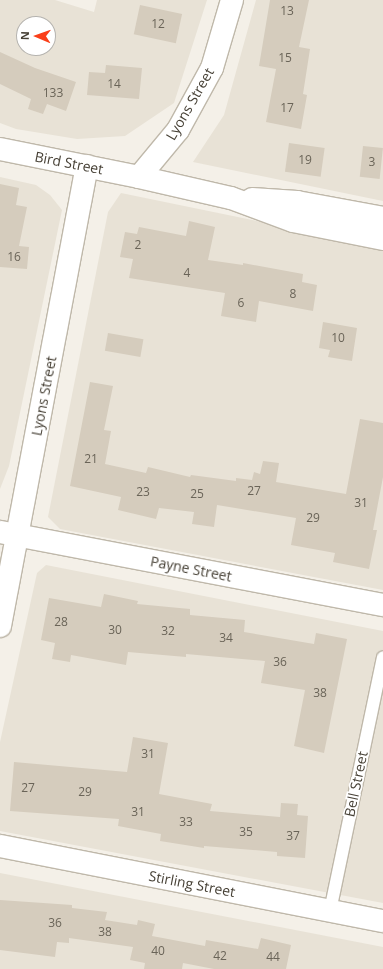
<!DOCTYPE html>
<html>
<head>
<meta charset="utf-8">
<style>
	body { margin:0 }
	#map { position:relative; width:383px; height:969px; overflow:hidden; background:#f4f0e8; font-family:"Open Sans",sans-serif }
	div>[style] { position:absolute }
	[style*='--x'] { left:calc(var(--x)*1px); top:calc(var(--y)*1px); width:calc(var(--w)*1px); rotate:calc(var(--a)*1deg) }
	.residential>* { inset:0; background:#e8e2d6 }
	.building>* { inset:0; background:#d5ccbd; transform-origin:0 0 }
	.roads { filter:drop-shadow(1px 0 #bfb8aa) drop-shadow(-1px 0 #bfb8aa) drop-shadow(0 1px #bfb8aa) drop-shadow(0 -1px #bfb8aa) }
	.service>* { height:12px; margin:-6px; padding:0 6px; transform-origin:6px; border-radius:6px; background:#fff }
	.minor>* { height:22px; margin:-11px; padding:0 11px; transform-origin:11px; border-radius:11px; background:#fff }
	span { translate:-50% -50%; white-space:nowrap; text-align:center; line-height:1.15; -webkit-text-stroke:3.5px #fff; paint-order:stroke }
	.number-label { font-size:12px; color:#6a6458 }
	.number-label span { -webkit-text-stroke-width:0 }
	.street-label { font-size:14px; color:#474136 }
	.north { position:absolute; left:16px; top:16px; width:40px; height:40px; box-sizing:border-box; background:#fff; border:1px solid #b5b3af; border-radius:50%; rotate:272deg; font-size:11px; font-weight:700; line-height:16px; text-align:center; color:#474136 }
	.north::after { content:''; display:block; margin:auto; width:14px; height:18px; background:#fa3f19; clip-path:polygon(50% 0,100% 100%,50% 72%,0 100%) }
</style>
</head>
<body>
<div id="map">
	<div class="residential">
		<i style="clip-path:polygon(evenodd,0 0,55px 0,94px 12px,97px 0,207px 0,174px 103px,125px 136px,77px 139px,16px 129px,0 123px,0 0,24px 24px,48px 24px,48px 48px,24px 48px,24px 24px)"></i>
		<i style="clip-path:polygon(256px 0,383px 0,383px 201px,193px 162px,224px 115px)"></i>
		<i style="clip-path:polygon(0 177px,36px 185px,50px 195px,62px 210px,9px 466px,0 489px)"></i>
		<i style="clip-path:polygon(121px 193px,383px 247px,383px 590px,60px 529px,48px 517px,108px 212px)"></i>
		<i style="clip-path:polygon(46px 565px,383px 631px,383px 903px,0 831px,0 742px,37px 573px)"></i>
		<i style="clip-path:polygon(0 873px,383px 947px,383px 969px,0 969px)"></i>
	</div>
	<div class="building">
		<i style="clip-path:polygon(270px 0,309px 0,299px 47px,310px 49px,303px 94px,307px 95px,301px 129px,266px 122px,276px 69px,259px 66px)"></i>
		<i style="left:140px;top:5px;width:43px;height:30px;rotate:12deg"></i>
		<i style="clip-path:polygon(0 52px,35px 68px,76px 82px,66px 111px,47px 104px,43px 114px,28px 109px,31px 99px,0 84px)"></i>
		<i style="clip-path:polygon(106px 65px,142px 68px,139px 99px,87px 95px,89px 72px,105px 73px)"></i>
		<i style="left:289px;top:143px;width:36px;height:29px;rotate:8deg"></i>
		<i style="left:363px;top:146px;width:20px;height:31px;rotate:6deg"></i>
		<i style="clip-path:polygon(0 184px,19px 188px,16px 205px,27px 207px,19px 246px,29px 247px,27px 269px,0 267px)"></i>
		<i style="clip-path:polygon(189px 221px,215px 227px,208px 260px,243px 265px,243px 263px,303px 274px,302px 282px,317px 285px,313px 311px,259px 301px,256px 322px,221px 316px,225px 293px,129px 278px,133px 259px,120px 257px,125px 232px,137px 234px,139px 227px,186px 236px)"></i>
		<i style="clip-path:polygon(323px 322px,357px 328px,352px 361px,328px 357px,330px 350px,319px 348px)"></i>
		<i style="left:108px;top:333px;width:36px;height:18px;rotate:10deg"></i>
		<i style="clip-path:polygon(90px 382px,113px 386px,104px 430px,111px 431px,105px 464px,146px 473px,148px 467px,190px 477px,191px 475px,236px 481px,236px 478px,252px 480px,254px 472px,260px 474px,263px 461px,279px 463px,276px 482px,346px 494px,360px 419px,383px 423px,383px 477px,373px 530px,377px 530px,369px 569px,333px 562px,335px 553px,291px 545px,296px 518px,217px 505px,214px 527px,192px 524px,194px 512px,159px 508px,156px 519px,118px 510px,121px 497px,70px 486px)"></i>
		<i style="clip-path:polygon(104px 594px,138px 601px,137px 604px,190px 609px,190px 615px,245px 620px,244px 632px,314px 644px,316px 633px,347px 639px,324px 753px,294px 746px,305px 690px,261px 683px,265px 661px,186px 654px,186px 657px,128px 652px,126px 665px,71px 655px,70px 662px,52px 659px,55px 643px,41px 640px,49px 598px,101px 607px)"></i>
		<i style="clip-path:polygon(133px 737px,168px 743px,159px 794px,212px 804px,210px 811px,280px 817px,281px 803px,298px 804px,297px 815px,308px 816px,305px 858px,277px 856px,277px 852px,204px 846px,204px 848px,160px 841px,161px 834px,118px 826px,119px 819px,10px 811px,14px 762px,127px 772px)"></i>
		<i style="clip-path:polygon(0 900px,72px 905px,72px 908px,107px 912px,105px 920px,137px 925px,138px 920px,155px 924px,152px 936px,205px 946px,206px 940px,258px 949px,261px 938px,291px 945px,286px 969px,214px 969px,183px 963px,182px 969px,144px 969px,145px 963px,130px 960px,133px 947px,69px 938px,69px 943px,57px 942px,55px 957px,0 950px)"></i>
	</div>
	<div class="roads">
		<div class="service">
			<i style="--x:330;--y:911;--w:259;--a:-78.2"></i>
		</div>
		<div class="minor">
			<i style="--x:0;--y:149;--w:142;--a:11.4"></i>
			<i style="--x:139;--y:177;--w:94;--a:12.9"></i>
			<i style="--x:231;--y:198;--w:66;--a:20.4"></i>
			<i style="--x:293;--y:221;--w:92;--a:11.3"></i>
			<i style="--x:139;--y:177;--w:61;--a:-50.3"></i>
			<i style="--x:178;--y:130;--w:71;--a:-61.3"></i>
			<i style="--x:212;--y:68;--w:71;--a:-73.6"></i>
			<i style="--x:252;--y:199;--w:45;--a:3.8"></i>
			<i style="--x:297;--y:202;--w:87;--a:10.5"></i>
			<i style="--x:0;--y:532;--w:390;--a:10.8"></i>
			<i style="--x:0;--y:626;--w:468;--a:-79.3"></i>
			<i style="--x:0;--y:846;--w:390;--a:11.1"></i>
		</div>
	</div>
	<div class="number-label">
		<span style="left:287px;top:11px">13</span>
		<span style="left:158px;top:24px">12</span>
		<span style="left:285px;top:58px">15</span>
		<span style="left:114px;top:84px">14</span>
		<span style="left:53px;top:93px">133</span>
		<span style="left:287px;top:108px">17</span>
		<span style="left:305px;top:160px">19</span>
		<span style="left:372px;top:162px">3</span>
		<span style="left:138px;top:245px">2</span>
		<span style="left:14px;top:257px">16</span>
		<span style="left:187px;top:273px">4</span>
		<span style="left:293px;top:294px">8</span>
		<span style="left:241px;top:303px">6</span>
		<span style="left:338px;top:338px">10</span>
		<span style="left:91px;top:459px">21</span>
		<span style="left:254px;top:491px">27</span>
		<span style="left:143px;top:492px">23</span>
		<span style="left:197px;top:494px">25</span>
		<span style="left:361px;top:503px">31</span>
		<span style="left:313px;top:518px">29</span>
		<span style="left:61px;top:622px">28</span>
		<span style="left:115px;top:630px">30</span>
		<span style="left:168px;top:631px">32</span>
		<span style="left:226px;top:638px">34</span>
		<span style="left:280px;top:662px">36</span>
		<span style="left:320px;top:693px">38</span>
		<span style="left:148px;top:754px">31</span>
		<span style="left:28px;top:788px">27</span>
		<span style="left:85px;top:792px">29</span>
		<span style="left:138px;top:812px">31</span>
		<span style="left:186px;top:822px">33</span>
		<span style="left:246px;top:832px">35</span>
		<span style="left:293px;top:836px">37</span>
		<span style="left:55px;top:923px">36</span>
		<span style="left:105px;top:932px">38</span>
		<span style="left:158px;top:951px">40</span>
		<span style="left:220px;top:956px">42</span>
		<span style="left:273px;top:957px">44</span>
	</div>
	<div class="street-label">
		<span style="left:190px;top:104px;rotate:-60deg">Lyons Street</span>
		<span style="left:69px;top:163px;rotate:11deg">Bird Street</span>
		<span style="left:44px;top:396px;rotate:-79deg">Lyons Street</span>
		<span style="left:191px;top:569px;rotate:11deg">Payne Street</span>
		<span style="left:356px;top:784px;rotate:-78deg">Bell Street</span>
		<span style="left:192px;top:884px;rotate:11deg">Stirling Street</span>
	</div>
	<div class="north">N</div>
</div>
</body>
</html>
